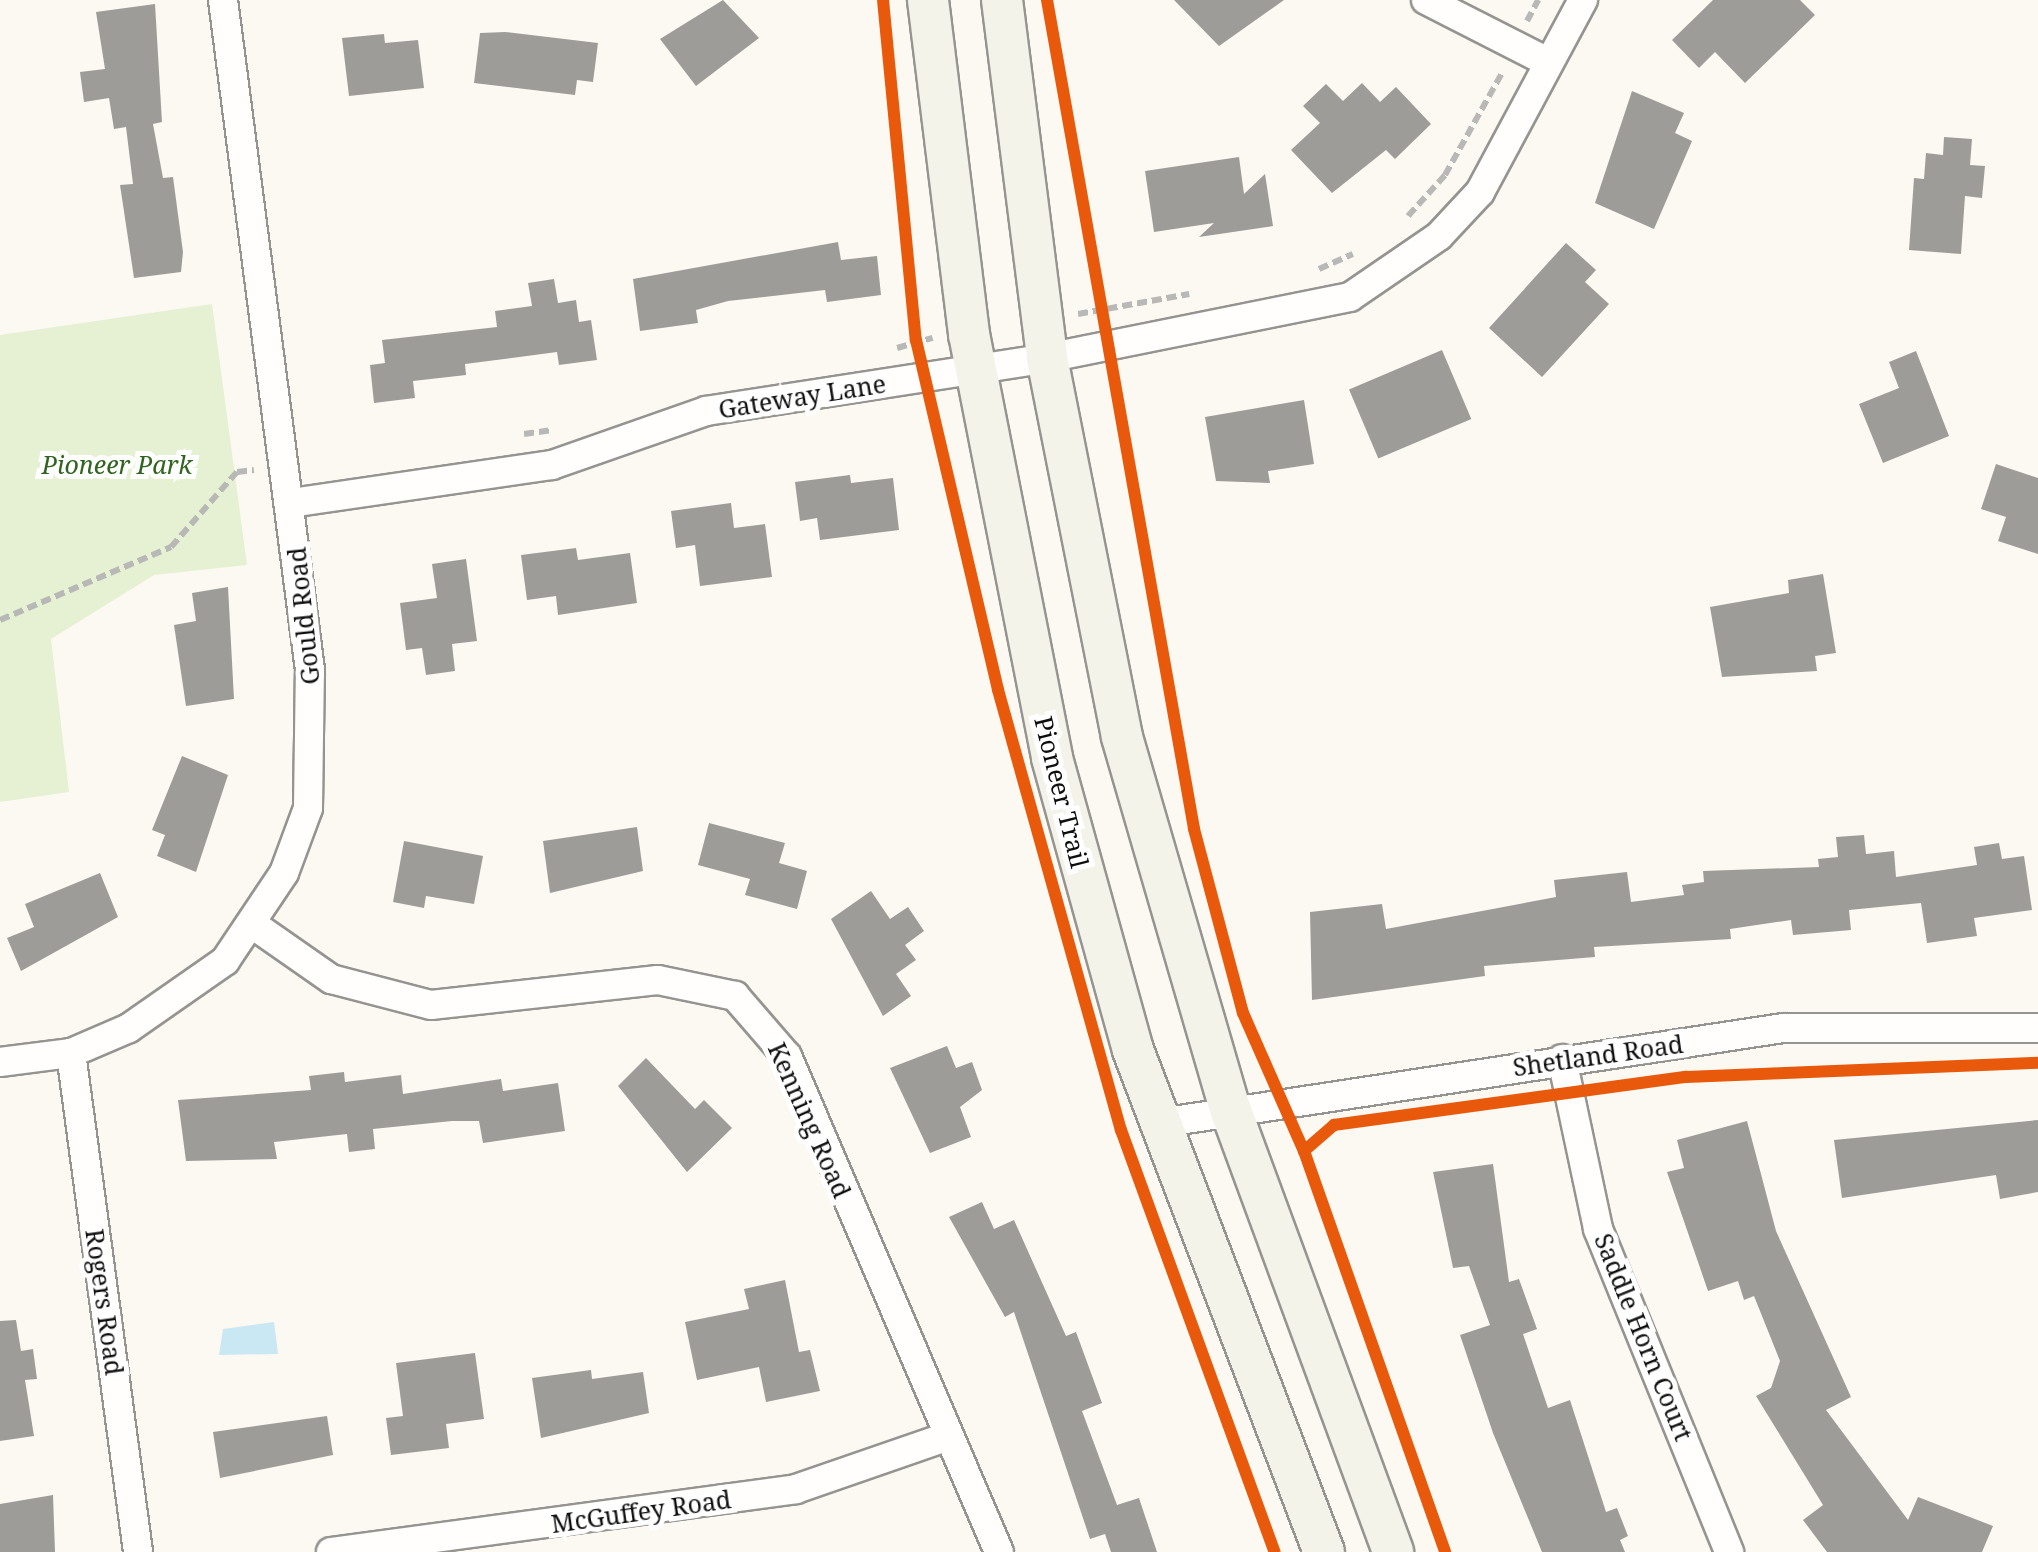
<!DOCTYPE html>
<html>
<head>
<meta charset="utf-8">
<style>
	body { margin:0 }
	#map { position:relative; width:2038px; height:1552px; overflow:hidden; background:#fcf9f2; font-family:"Noto Serif",serif }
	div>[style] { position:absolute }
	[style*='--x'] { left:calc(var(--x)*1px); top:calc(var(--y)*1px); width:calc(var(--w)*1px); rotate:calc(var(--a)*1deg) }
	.green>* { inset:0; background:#e6f0d3 }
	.water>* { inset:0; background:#cae8f4 }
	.building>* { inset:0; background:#9e9c98; transform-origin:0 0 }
	.path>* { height:6px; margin-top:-3px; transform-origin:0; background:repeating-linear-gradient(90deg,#b8b8b6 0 10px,transparent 0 15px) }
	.roads { filter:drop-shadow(2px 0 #959491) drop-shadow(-2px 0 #959491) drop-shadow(0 2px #959491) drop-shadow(0 -2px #959491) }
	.minor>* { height:28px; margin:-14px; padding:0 14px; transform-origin:14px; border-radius:14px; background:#fffefd }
	.secondary>* { height:40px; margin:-20px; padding:0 20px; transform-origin:20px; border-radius:20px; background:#f4f3ea }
	.cycleway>* { height:12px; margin:-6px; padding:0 6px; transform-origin:6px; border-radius:6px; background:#e8590c }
	span { translate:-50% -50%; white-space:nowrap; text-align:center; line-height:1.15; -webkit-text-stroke:10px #fff; paint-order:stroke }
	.street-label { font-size:25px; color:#0e0e0e }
	.park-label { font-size:25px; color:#31651f; font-style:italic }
</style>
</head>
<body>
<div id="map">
	<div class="green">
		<i style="clip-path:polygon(212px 304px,247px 565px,154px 575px,51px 639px,69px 792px,0 802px,0 335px)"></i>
	</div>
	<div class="water">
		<i style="clip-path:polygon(274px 1322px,278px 1354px,219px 1355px,223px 1329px)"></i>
	</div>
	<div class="building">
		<i style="clip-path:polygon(723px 0,759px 38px,696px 86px,660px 39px)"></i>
		<i style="clip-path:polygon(1174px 0,1284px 0,1219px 46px)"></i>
		<i style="clip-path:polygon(1713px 0,1800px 0,1815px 15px,1745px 83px,1715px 52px,1699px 68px,1672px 40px)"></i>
		<i style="clip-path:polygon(155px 4px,162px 122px,153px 124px,163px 178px,173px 177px,183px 252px,181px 272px,134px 278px,120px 185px,133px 184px,126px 127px,114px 129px,109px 98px,84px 102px,80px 72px,105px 69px,96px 12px)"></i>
		<i style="clip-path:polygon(505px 32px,598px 43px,593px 82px,577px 80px,575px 95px,474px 83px,480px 33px)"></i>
		<i style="clip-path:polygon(384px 34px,385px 43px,418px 40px,424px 88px,349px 96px,342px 38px)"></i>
		<i style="clip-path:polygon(1362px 83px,1380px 102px,1396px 87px,1431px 124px,1395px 159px,1386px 150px,1332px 193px,1291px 150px,1320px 123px,1303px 106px,1326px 84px,1343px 101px)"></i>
		<i style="clip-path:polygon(1632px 91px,1684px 113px,1675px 133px,1692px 141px,1654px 229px,1595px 203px)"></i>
		<i style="clip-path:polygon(1944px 137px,1972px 139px,1970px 165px,1985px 166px,1982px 198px,1965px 196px,1961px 254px,1909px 250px,1914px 178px,1924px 179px,1926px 153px,1943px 155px)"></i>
		<i style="clip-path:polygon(1239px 157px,1244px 194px,1265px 174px,1273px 226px,1199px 237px,1214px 223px,1154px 232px,1145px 171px)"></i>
		<i style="clip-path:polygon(838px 242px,841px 260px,877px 256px,881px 295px,827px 302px,825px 290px,728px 301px,696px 310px,698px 323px,640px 331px,633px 279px)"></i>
		<i style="clip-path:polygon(1566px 243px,1596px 270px,1585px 282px,1609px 304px,1542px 377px,1489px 328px)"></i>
		<i style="clip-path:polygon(554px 279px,558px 303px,576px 300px,579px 322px,591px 320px,597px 360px,559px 365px,557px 352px,465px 364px,466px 375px,413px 381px,415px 398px,374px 403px,370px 365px,385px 363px,382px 340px,497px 327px,495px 311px,532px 306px,528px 283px)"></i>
		<i style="left:1442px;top:350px;width:75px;height:101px;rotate:67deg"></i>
		<i style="clip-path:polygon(1916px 351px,1949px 436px,1883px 463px,1859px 404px,1899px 388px,1889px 362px)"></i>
		<i style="clip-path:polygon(1304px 400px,1314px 464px,1268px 471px,1270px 483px,1216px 481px,1205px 417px)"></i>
		<i style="clip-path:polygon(1996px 464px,2038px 478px,2038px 554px,1998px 541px,2006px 517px,1981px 509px)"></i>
		<i style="clip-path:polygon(850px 475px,851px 483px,893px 478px,899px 530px,820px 540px,817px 518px,800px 521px,795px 482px)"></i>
		<i style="clip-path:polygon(731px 503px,734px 528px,765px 524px,772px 577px,700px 586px,695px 545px,676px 548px,671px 511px)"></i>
		<i style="clip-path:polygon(576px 548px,578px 560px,630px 553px,637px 603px,558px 615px,556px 596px,527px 600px,521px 555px)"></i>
		<i style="clip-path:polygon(466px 559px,477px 641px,452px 644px,455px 671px,426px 675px,422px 648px,406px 650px,400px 603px,437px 598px,432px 564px)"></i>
		<i style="clip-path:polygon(1823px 574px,1836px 653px,1815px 656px,1817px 671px,1722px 677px,1710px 607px,1789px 593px,1788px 580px)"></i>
		<i style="clip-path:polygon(228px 587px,234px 699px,186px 706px,174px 625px,196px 621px,192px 593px)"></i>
		<i style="clip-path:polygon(182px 756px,228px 775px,196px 872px,157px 856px,165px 835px,152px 830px)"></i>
		<i style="clip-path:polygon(709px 823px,785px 843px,779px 863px,807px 871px,797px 909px,745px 895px,750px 879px,698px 865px)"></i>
		<i style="clip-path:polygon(637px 827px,643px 871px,550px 893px,543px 841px)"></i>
		<i style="clip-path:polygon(1864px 835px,1866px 854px,1894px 851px,1896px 877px,1977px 865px,1974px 847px,1999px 843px,2002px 859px,2024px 856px,2032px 910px,1974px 918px,1977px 936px,1927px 943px,1921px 903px,1849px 910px,1851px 930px,1793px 935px,1791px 920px,1730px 929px,1731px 939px,1594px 947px,1595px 957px,1484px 966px,1485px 976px,1312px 1000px,1310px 912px,1382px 904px,1386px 929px,1556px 897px,1554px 880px,1627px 872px,1631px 902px,1684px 895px,1682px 885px,1704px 882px,1703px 871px,1819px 867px,1818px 859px,1838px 857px,1836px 837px)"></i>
		<i style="clip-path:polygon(404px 841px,483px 856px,474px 904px,426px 896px,424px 908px,393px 902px)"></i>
		<i style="clip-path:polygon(100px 873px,118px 917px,21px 971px,7px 938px,34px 927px,25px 904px)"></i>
		<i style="clip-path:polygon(871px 891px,890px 919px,908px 907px,924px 931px,905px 945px,916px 960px,896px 974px,911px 996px,883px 1016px,831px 919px)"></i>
		<i style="clip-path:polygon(947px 1046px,956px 1068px,972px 1062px,982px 1090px,960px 1107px,971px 1137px,930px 1153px,890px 1068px)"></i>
		<i style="clip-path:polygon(646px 1058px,695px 1109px,704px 1100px,732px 1128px,687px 1172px,618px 1086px)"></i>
		<i style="clip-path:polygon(344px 1072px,345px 1082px,401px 1075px,403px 1094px,501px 1079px,503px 1091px,558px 1083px,565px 1131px,483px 1143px,479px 1121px,452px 1121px,373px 1129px,375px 1149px,349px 1152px,347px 1134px,274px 1142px,277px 1159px,186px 1161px,178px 1100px,311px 1090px,309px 1076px)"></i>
		<i style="clip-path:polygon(2038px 1120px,2038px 1192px,2000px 1199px,1996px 1175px,1842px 1198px,1834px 1140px)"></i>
		<i style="clip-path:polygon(1747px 1121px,1776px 1231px,1851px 1397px,1826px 1410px,1908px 1520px,1918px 1497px,1993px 1526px,1982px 1552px,1827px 1552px,1803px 1520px,1823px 1505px,1756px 1396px,1771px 1388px,1780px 1361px,1754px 1296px,1744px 1300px,1738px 1281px,1708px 1291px,1667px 1172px,1684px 1168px,1677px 1140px)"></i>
		<i style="clip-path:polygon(1493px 1164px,1509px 1282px,1519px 1279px,1537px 1329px,1523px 1334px,1548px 1408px,1570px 1400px,1606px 1512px,1617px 1508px,1628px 1536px,1620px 1540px,1625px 1552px,1542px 1552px,1493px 1433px,1460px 1335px,1490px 1325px,1469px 1266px,1453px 1268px,1433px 1172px)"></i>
		<i style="clip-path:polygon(982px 1202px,994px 1229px,1014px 1220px,1066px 1336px,1076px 1332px,1102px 1403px,1082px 1411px,1117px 1505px,1139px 1498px,1157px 1552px,1111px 1552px,1105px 1534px,1090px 1539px,1014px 1312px,1005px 1317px,949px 1217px)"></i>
		<i style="clip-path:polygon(785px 1280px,799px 1352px,810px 1350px,820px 1391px,766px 1402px,759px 1367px,697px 1380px,685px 1322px,749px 1309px,744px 1289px)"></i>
		<i style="clip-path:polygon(16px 1320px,21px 1351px,33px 1349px,37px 1379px,25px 1380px,34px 1436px,0 1441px,0 1321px)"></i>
		<i style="clip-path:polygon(475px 1353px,484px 1419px,446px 1424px,449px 1448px,391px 1455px,386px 1418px,403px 1416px,396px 1363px)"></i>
		<i style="clip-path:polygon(591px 1370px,592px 1379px,643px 1372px,649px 1413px,541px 1438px,532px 1378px)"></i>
		<i style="clip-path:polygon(327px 1416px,333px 1455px,220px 1478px,213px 1432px)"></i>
		<i style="clip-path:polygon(53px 1495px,55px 1552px,0 1552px,0 1504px)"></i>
	</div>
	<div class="path">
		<i style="--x:1527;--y:21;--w:24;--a:-62"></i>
		<i style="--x:1408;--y:216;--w:55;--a:-47.9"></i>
		<i style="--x:1445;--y:175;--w:117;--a:-60.8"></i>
		<i style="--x:1319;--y:269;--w:37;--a:-24"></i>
		<i style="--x:1078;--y:314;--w:113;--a:-10.2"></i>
		<i style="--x:897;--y:348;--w:37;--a:-16"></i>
		<i style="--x:524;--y:434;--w:27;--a:-8"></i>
		<i style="--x:0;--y:620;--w:186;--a:-23.1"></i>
		<i style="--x:171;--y:547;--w:100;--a:-48.7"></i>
		<i style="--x:237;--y:472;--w:17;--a:-7"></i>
	</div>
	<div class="roads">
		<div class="minor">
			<i style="--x:1426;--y:0;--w:132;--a:27"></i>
			<i style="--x:291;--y:503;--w:264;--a:-8.3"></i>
			<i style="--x:552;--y:465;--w:163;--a:-19.3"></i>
			<i style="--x:706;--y:411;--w:345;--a:-8.8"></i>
			<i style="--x:1047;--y:358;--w:309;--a:-11.4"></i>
			<i style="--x:1350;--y:297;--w:108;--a:-34.4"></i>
			<i style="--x:1439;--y:236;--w:60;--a:-47"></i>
			<i style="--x:1480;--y:192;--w:218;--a:-61.8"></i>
			<i style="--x:255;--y:926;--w:93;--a:34.9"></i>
			<i style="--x:331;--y:979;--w:103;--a:14.6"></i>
			<i style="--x:431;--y:1005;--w:228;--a:-6.3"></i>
			<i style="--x:658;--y:980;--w:79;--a:11.7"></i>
			<i style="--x:735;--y:996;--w:79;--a:49.1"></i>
			<i style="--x:787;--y:1056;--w:539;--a:66.86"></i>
			<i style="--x:71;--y:1053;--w:503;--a:82.35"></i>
			<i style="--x:1562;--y:1059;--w:174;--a:78"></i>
			<i style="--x:1598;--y:1229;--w:349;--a:67.9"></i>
			<i style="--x:0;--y:1062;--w:72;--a:-7.2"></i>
			<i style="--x:71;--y:1053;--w:63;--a:-23.3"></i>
			<i style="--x:129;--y:1028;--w:117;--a:-34.9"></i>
			<i style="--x:225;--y:961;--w:106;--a:-56.2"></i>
			<i style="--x:284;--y:873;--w:69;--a:-69.7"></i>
			<i style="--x:308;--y:808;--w:138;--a:-89.2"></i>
			<i style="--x:310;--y:670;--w:676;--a:-97.4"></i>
			<i style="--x:1160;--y:1123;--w:630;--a:-8.67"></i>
			<i style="--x:1783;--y:1028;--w:255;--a:0"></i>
			<i style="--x:331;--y:1552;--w:469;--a:-7.7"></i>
			<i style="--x:796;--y:1489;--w:156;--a:-19.1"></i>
		</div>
		<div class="secondary">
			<i style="--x:928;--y:0;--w:337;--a:83"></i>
			<i style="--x:969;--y:334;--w:432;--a:78.9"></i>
			<i style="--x:1052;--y:758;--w:303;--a:74.5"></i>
			<i style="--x:1133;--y:1050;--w:537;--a:69.17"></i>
			<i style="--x:1002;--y:0;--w:361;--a:82.8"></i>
			<i style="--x:1047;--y:358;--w:386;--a:78.8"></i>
			<i style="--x:1122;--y:737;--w:390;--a:73.8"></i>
			<i style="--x:1231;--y:1111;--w:470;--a:69.8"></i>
		</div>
	</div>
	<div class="cycleway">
		<i style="--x:883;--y:0;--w:342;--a:84.5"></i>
		<i style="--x:916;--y:340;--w:359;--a:76.8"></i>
		<i style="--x:998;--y:690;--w:457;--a:74.4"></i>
		<i style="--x:1121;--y:1130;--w:449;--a:70"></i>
		<i style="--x:1047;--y:0;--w:842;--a:79.94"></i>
		<i style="--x:1194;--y:829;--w:190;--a:75.1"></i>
		<i style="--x:1243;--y:1013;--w:151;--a:66.2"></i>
		<i style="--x:1304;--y:1151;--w:425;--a:70.6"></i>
		<i style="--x:1304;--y:1151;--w:40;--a:-41"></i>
		<i style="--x:1334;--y:1125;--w:355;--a:-7.8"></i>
		<i style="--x:1686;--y:1077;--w:352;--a:-2.3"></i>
	</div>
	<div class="street-label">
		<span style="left:802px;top:396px;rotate:-9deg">Gateway Lane</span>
		<span style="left:303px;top:616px;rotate:-96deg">Gould Road</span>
		<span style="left:1062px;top:792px;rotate:76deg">Pioneer Trail</span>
		<span style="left:1598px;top:1055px;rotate:-8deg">Shetland Road</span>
		<span style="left:810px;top:1120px;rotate:66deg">Kenning Road</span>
		<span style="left:105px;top:1302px;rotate:82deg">Rogers Road</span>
		<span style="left:1644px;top:1337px;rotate:68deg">Saddle Horn Court</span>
		<span style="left:641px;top:1511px;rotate:-8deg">McGuffey Road</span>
	</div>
	<div class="park-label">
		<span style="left:117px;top:464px">Pioneer Park</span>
	</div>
</div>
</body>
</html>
